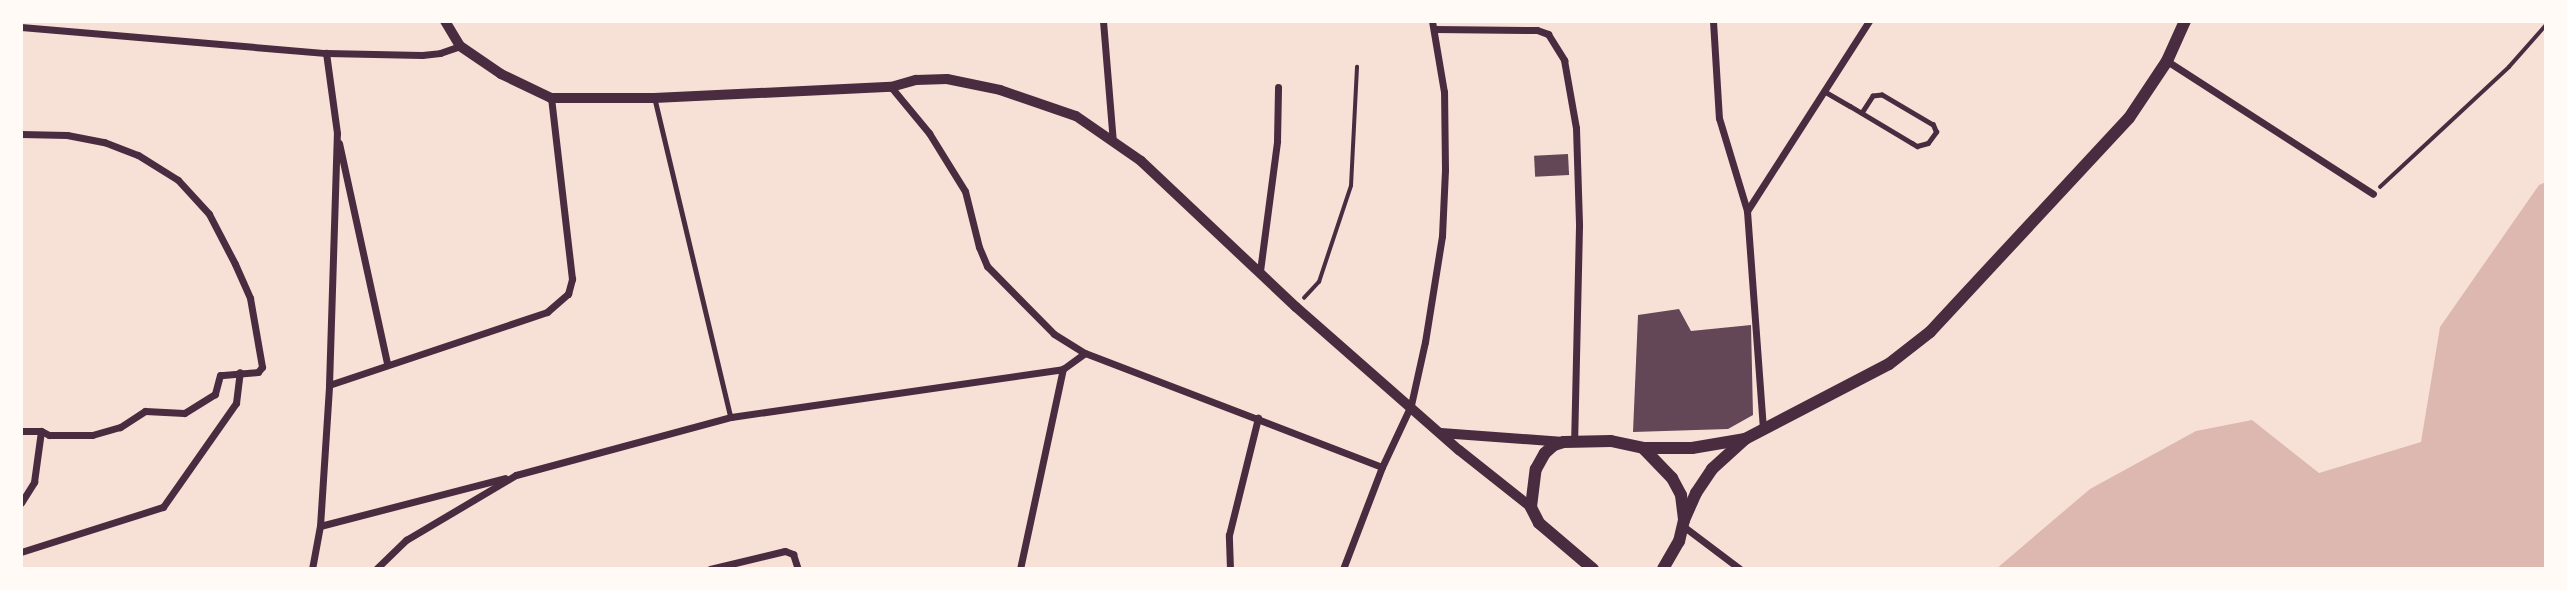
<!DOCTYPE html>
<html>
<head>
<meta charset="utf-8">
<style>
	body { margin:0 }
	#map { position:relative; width:2567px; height:590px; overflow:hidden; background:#f7e1d7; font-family:Cabin,sans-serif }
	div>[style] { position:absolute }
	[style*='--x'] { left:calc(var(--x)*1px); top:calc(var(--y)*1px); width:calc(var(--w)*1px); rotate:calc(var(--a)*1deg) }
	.water>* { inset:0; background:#dcb8b0 }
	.building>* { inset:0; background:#644757; transform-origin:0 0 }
	.path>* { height:3.5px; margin:-1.75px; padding:0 1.75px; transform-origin:1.75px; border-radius:1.75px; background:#4a2c40 }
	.service>* { height:4.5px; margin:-2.25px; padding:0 2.25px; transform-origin:2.25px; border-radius:2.25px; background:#4a2c40 }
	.minor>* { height:7px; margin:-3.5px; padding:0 3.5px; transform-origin:3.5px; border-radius:3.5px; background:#4a2c40 }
	.tertiary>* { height:10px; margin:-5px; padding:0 5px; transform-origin:5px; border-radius:5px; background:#4a2c40 }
	.secondary>* { height:12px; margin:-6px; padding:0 6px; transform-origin:6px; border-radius:6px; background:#4a2c40 }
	span { translate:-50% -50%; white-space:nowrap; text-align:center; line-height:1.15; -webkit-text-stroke:7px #fffaf5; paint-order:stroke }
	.frame { position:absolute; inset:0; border:23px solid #fffaf5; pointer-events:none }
</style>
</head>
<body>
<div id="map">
	<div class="water">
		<i style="clip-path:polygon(2546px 182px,2546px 569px,1996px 569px,2090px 489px,2196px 431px,2252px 420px,2319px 473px,2421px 442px,2440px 327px,2539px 185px)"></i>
	</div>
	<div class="building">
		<i style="left:1568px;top:154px;width:21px;height:34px;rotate:87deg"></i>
		<i style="clip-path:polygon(1679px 309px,1691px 331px,1751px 325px,1753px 415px,1728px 429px,1633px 432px,1638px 315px)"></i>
	</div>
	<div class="path">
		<i style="--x:2380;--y:187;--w:176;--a:-42.9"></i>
		<i style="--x:2509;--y:67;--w:56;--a:-48.6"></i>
		<i style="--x:1304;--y:298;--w:22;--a:-47"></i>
		<i style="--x:1319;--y:282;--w:101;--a:-71.6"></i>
		<i style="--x:1351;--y:186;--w:119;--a:-87.1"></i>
	</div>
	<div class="service">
		<i style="--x:1824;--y:91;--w:30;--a:30"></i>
		<i style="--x:1850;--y:106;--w:72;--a:30.8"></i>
		<i style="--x:1912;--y:143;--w:6;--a:31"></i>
		<i style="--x:1917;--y:146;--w:11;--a:-15"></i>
		<i style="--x:1928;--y:143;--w:14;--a:-54"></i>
		<i style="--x:1936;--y:132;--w:8;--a:-113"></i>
		<i style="--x:1933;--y:125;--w:59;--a:-149.5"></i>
		<i style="--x:1882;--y:95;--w:9;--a:174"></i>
		<i style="--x:1873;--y:96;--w:20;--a:123"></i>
		<i style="--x:655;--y:99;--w:327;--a:76.6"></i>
	</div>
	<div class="minor">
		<i style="--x:1103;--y:21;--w:121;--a:85.3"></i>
		<i style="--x:1713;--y:21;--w:97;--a:86.5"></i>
		<i style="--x:1719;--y:118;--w:97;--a:73.2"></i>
		<i style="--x:1747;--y:211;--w:219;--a:85.8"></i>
		<i style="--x:21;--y:27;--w:306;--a:4.9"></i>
		<i style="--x:326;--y:53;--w:96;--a:1.2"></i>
		<i style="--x:422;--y:55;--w:18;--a:-6"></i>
		<i style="--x:440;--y:53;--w:21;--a:-19"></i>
		<i style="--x:1435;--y:29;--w:102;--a:0.6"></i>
		<i style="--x:1537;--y:30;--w:12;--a:20"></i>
		<i style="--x:1548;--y:34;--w:31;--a:58"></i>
		<i style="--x:1564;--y:60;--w:69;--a:80"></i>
		<i style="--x:1576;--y:128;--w:98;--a:88.2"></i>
		<i style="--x:1579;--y:226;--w:214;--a:91.3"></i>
		<i style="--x:2167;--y:61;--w:245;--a:32.8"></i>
		<i style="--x:891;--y:87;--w:60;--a:50.4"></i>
		<i style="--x:929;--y:133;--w:68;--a:58.2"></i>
		<i style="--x:965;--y:191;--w:58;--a:76"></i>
		<i style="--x:979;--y:247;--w:21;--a:67"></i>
		<i style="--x:987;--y:266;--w:95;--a:45.4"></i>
		<i style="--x:1054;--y:334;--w:36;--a:32"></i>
		<i style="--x:1085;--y:353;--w:318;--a:21"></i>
		<i style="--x:21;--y:134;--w:46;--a:1.2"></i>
		<i style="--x:67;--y:135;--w:38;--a:11"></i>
		<i style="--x:104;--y:142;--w:36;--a:21"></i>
		<i style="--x:138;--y:155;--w:47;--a:32"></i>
		<i style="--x:178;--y:180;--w:46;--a:47.6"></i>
		<i style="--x:209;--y:214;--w:56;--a:62.5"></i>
		<i style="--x:235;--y:264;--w:37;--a:66"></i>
		<i style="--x:250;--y:298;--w:70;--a:80.1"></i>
		<i style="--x:262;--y:367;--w:6;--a:129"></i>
		<i style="--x:258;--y:372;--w:38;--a:175"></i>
		<i style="--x:220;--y:375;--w:20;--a:105"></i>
		<i style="--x:215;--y:394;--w:36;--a:148"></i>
		<i style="--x:184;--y:413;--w:39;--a:-177"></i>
		<i style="--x:145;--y:411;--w:30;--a:147"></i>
		<i style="--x:120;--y:427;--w:29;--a:164"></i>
		<i style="--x:92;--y:435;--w:43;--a:180"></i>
		<i style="--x:49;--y:435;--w:9;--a:-153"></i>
		<i style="--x:41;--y:431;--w:20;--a:180"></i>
		<i style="--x:339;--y:143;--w:226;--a:77.7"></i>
		<i style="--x:1747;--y:211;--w:226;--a:-57.3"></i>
		<i style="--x:1260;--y:271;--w:131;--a:-82.5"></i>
		<i style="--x:1277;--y:141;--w:54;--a:-88.9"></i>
		<i style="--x:329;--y:385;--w:230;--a:-18.5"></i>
		<i style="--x:547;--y:312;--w:28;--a:-41"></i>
		<i style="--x:568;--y:294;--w:16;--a:-75"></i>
		<i style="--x:572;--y:279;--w:182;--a:-96.6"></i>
		<i style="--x:21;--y:503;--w:25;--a:-58"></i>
		<i style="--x:34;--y:482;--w:51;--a:-82.2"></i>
		<i style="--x:320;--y:526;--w:191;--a:-14.5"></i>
		<i style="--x:1683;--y:526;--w:71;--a:37"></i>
		<i style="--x:21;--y:552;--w:149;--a:-17.6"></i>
		<i style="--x:163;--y:507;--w:127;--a:-54.9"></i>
		<i style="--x:236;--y:403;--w:31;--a:-83"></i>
		<i style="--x:312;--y:569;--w:44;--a:-79.5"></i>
		<i style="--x:320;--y:526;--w:141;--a:-86.3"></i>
		<i style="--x:329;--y:385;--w:252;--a:-88.2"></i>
		<i style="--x:337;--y:133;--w:81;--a:-97.8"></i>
		<i style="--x:376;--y:569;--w:42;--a:-44"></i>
		<i style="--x:406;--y:540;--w:128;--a:-30.6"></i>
		<i style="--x:516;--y:475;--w:223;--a:-15.1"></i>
		<i style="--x:731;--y:417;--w:335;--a:-8.2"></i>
		<i style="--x:1063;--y:369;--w:27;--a:-36"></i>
		<i style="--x:710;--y:569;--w:77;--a:-13.5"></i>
		<i style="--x:785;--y:551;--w:9;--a:21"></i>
		<i style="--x:793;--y:554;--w:16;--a:72"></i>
		<i style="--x:1020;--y:569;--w:205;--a:-77.9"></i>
		<i style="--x:1230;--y:569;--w:34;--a:-92"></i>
		<i style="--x:1229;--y:535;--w:121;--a:-76.1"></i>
		<i style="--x:1343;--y:569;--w:109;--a:-69.1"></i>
		<i style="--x:1382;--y:467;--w:68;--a:-64.9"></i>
		<i style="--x:1411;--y:405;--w:65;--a:-77.5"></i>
		<i style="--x:1425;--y:342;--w:107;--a:-80.9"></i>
		<i style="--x:1442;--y:236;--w:66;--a:-87.4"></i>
		<i style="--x:1445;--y:170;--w:78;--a:-90.7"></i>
		<i style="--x:1444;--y:92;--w:72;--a:-99.6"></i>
	</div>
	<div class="tertiary">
		<i style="--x:445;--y:21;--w:29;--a:59"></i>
		<i style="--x:460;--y:46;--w:50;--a:34.3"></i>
		<i style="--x:501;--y:74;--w:55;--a:25.6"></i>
		<i style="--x:551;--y:98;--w:103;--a:0"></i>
		<i style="--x:654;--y:98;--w:237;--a:-2.7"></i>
		<i style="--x:891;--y:87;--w:26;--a:-16"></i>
		<i style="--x:916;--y:80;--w:31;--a:-2"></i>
		<i style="--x:947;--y:79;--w:54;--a:11.7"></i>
		<i style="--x:1000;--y:90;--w:80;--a:18.9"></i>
		<i style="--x:1076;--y:116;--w:79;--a:34.7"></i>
		<i style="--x:1141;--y:161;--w:213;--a:43.3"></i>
		<i style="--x:1296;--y:307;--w:217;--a:41.3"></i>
		<i style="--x:1459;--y:450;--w:92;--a:38.4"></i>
		<i style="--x:1441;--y:433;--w:123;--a:4.2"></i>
	</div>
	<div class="secondary">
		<i style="--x:1643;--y:448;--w:49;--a:0"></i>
		<i style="--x:1692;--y:448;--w:54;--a:-9.6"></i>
		<i style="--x:1684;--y:520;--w:30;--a:-66"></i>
		<i style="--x:1696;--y:493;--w:29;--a:-56"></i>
		<i style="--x:1712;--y:469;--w:45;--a:-42.3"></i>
		<i style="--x:1745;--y:439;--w:162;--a:-27.5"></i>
		<i style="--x:1889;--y:364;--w:52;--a:-38"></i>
		<i style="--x:1930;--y:332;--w:292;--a:-47.1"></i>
		<i style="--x:2129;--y:118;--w:69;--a:-56.3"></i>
		<i style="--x:2167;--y:61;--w:44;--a:-65.8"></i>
		<i style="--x:1593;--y:569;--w:71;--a:-139.6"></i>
		<i style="--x:1539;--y:523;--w:18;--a:-117"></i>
		<i style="--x:1531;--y:507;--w:38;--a:-83"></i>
		<i style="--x:1536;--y:469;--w:18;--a:-61"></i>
		<i style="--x:1545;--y:453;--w:12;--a:-42"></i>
		<i style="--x:1554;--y:445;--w:10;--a:-17"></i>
		<i style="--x:1564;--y:442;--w:47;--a:-1.2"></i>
		<i style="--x:1611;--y:441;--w:33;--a:12"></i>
		<i style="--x:1643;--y:448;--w:42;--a:46"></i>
		<i style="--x:1672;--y:478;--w:19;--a:62"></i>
		<i style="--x:1681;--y:495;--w:25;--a:83"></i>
		<i style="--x:1684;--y:520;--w:22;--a:103"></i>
		<i style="--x:1679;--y:541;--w:32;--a:120"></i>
	</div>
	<div class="frame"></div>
</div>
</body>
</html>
